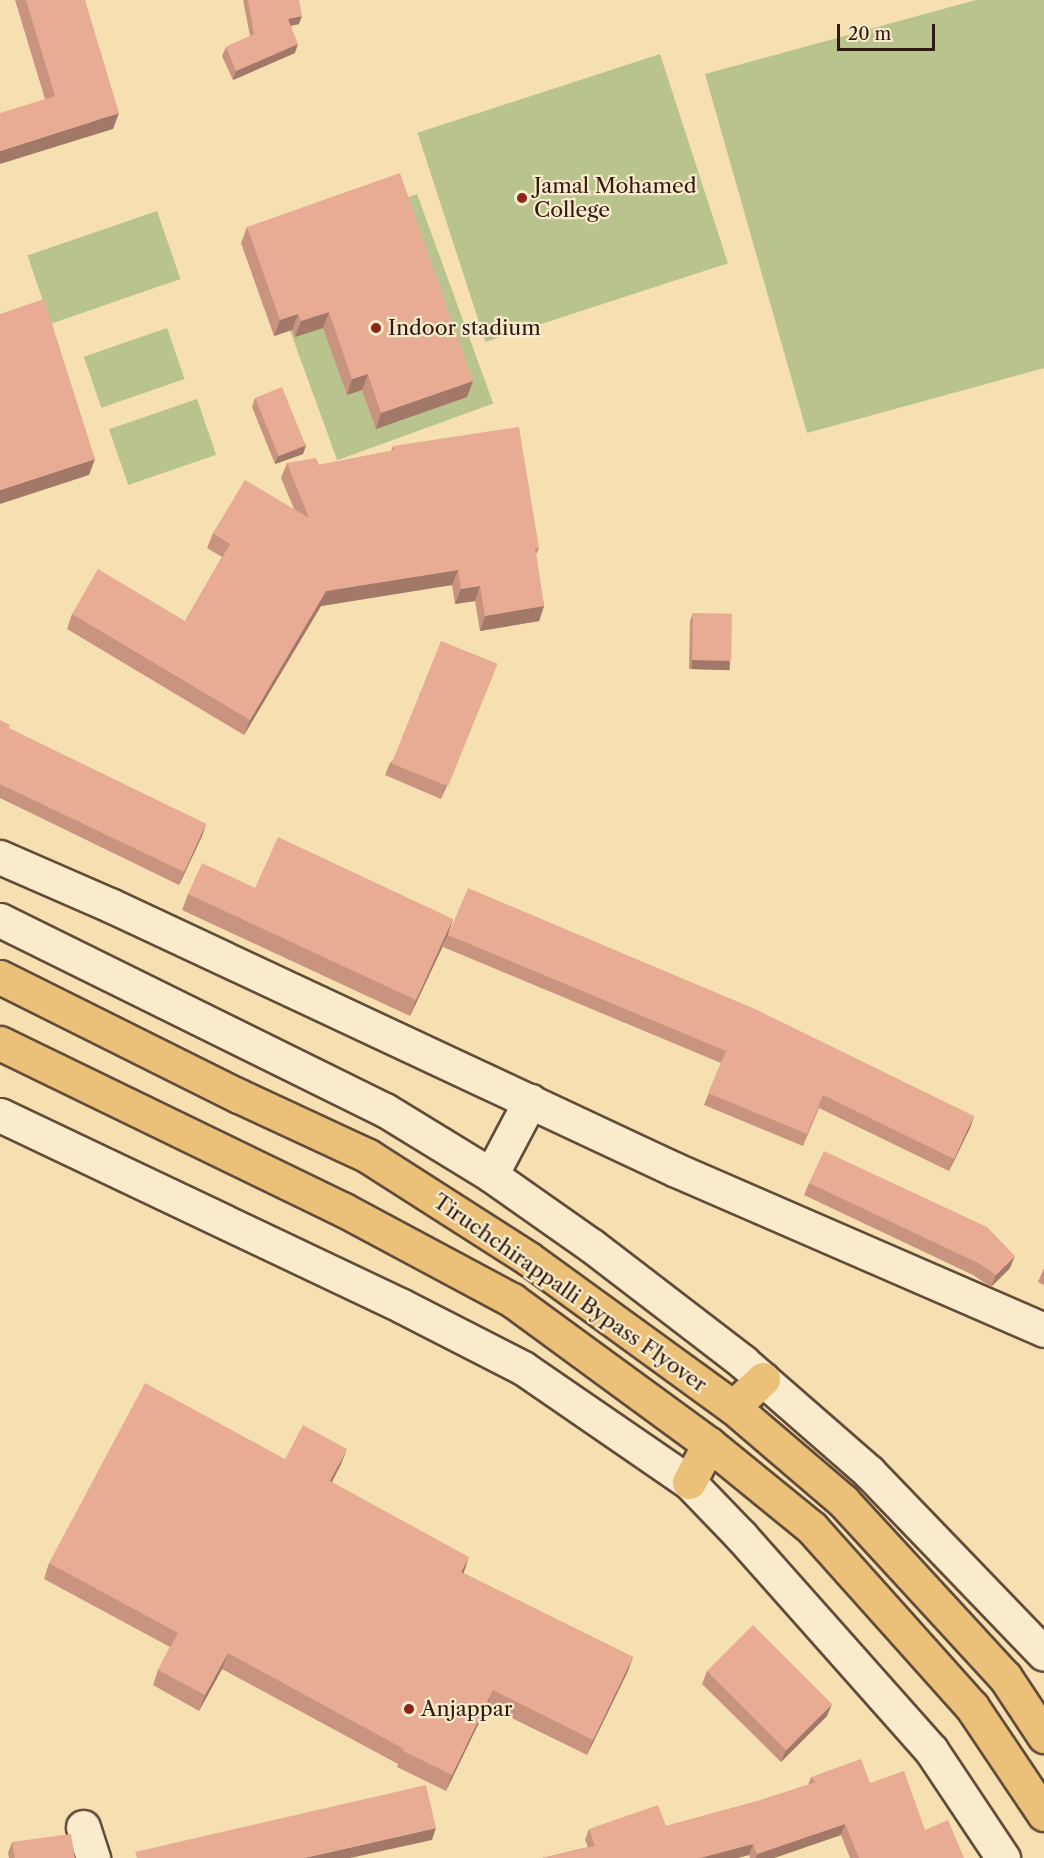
<!DOCTYPE html>
<html>
<head>
<meta charset="utf-8">
<style>
	body { margin:0 }
	#map { position:relative; width:1044px; height:1858px; overflow:hidden; background:#f6e0b1; font-family:"Libre Caslon Text",serif }
	div>[style] { position:absolute }
	[style*='--x'] { left:calc(var(--x)*1px); top:calc(var(--y)*1px); width:calc(var(--w)*1px); rotate:calc(var(--a)*1deg) }
	.green>* { inset:0; background:#b8c38e; transform-origin:0 0 }
	.roads { filter:drop-shadow(2px 0 #624c39) drop-shadow(-2px 0 #624c39) drop-shadow(0 2px #624c39) drop-shadow(0 -2px #624c39) }
	.minor>* { height:33px; margin:-16.5px; padding:0 16.5px; transform-origin:16.5px; border-radius:16.5px; background:#f9ebcc }
	.highway>* { height:33px; margin:-16.5px; padding:0 16.5px; transform-origin:16.5px; border-radius:16.5px; background:#ebc078 }
	.wall>* { inset:0; background:#c8947f }
	.shaded-wall>* { inset:0; background:#a27868; transform-origin:0 0 }
	.building>* { inset:0; background:#e8ac94; transform-origin:0 0 }
	.dots>* { width:16px; height:16px; translate:-50% -50%; box-sizing:border-box; border:3px solid #f9ebcc; border-radius:50% }
	span { translate:-50% -50%; white-space:nowrap; text-align:center; line-height:1.15; -webkit-text-stroke:4.5px #f9ebcc; paint-order:stroke }
	.poi-label { font-size:21px; color:#301a11 }
	.left { translate:0 -50%; text-align:left }
	.street-label { font-size:21px; color:#301a11 }
	.scale { position:absolute; left:837px; top:24px; width:98px; height:27px; box-sizing:border-box; border:3px solid #301a11; border-top:0; padding-left:8px; font-size:18px; line-height:21px; white-space:nowrap; color:#301a11; -webkit-text-stroke:4px #f9ebcc; paint-order:stroke }
</style>
</head>
<body>
<div id="map">
	<div class="green">
		<i style="clip-path:polygon(976px 0,1044px 0,1044px 368px,807px 433px,705px 74px)"></i>
		<i style="left:660px;top:54px;width:220px;height:255px;rotate:72deg"></i>
		<i style="left:417px;top:194px;width:223px;height:166px;rotate:70deg"></i>
		<i style="left:157px;top:211px;width:72px;height:137px;rotate:71deg"></i>
		<i style="left:167px;top:328px;width:54px;height:88px;rotate:71deg"></i>
		<i style="left:197px;top:399px;width:59px;height:93px;rotate:71deg"></i>
	</div>
	<div class="roads">
		<div class="minor">
			<i style="--x:0;--y:857;--w:120;--a:23.6"></i>
			<i style="--x:110;--y:905;--w:625;--a:25.09"></i>
			<i style="--x:676;--y:1170;--w:401;--a:23.5"></i>
			<i style="--x:0;--y:920;--w:429;--a:26.3"></i>
			<i style="--x:385;--y:1110;--w:124;--a:31.5"></i>
			<i style="--x:491;--y:1175;--w:123;--a:35.1"></i>
			<i style="--x:592;--y:1246;--w:190;--a:37.5"></i>
			<i style="--x:743;--y:1362;--w:167;--a:41.1"></i>
			<i style="--x:869;--y:1472;--w:252;--a:46.1"></i>
			<i style="--x:0;--y:1115;--w:445;--a:25.4"></i>
			<i style="--x:402;--y:1306;--w:136;--a:27.1"></i>
			<i style="--x:523;--y:1368;--w:201;--a:34.5"></i>
			<i style="--x:689;--y:1482;--w:75;--a:46.1"></i>
			<i style="--x:741;--y:1536;--w:286;--a:48.4"></i>
			<i style="--x:931;--y:1750;--w:130;--a:56.3"></i>
			<i style="--x:491;--y:1175;--w:84;--a:-62.2"></i>
			<i style="--x:83;--y:1827;--w:33;--a:72"></i>
		</div>
		<div class="highway">
			<i style="--x:0;--y:977;--w:267;--a:26.5"></i>
			<i style="--x:239;--y:1096;--w:142;--a:24.9"></i>
			<i style="--x:368;--y:1156;--w:191;--a:32.6"></i>
			<i style="--x:529;--y:1259;--w:252;--a:36"></i>
			<i style="--x:733;--y:1407;--w:145;--a:40.5"></i>
			<i style="--x:843;--y:1501;--w:239;--a:47.4"></i>
			<i style="--x:1005;--y:1677;--w:71;--a:56.5"></i>
			<i style="--x:0;--y:1043;--w:382;--a:25.9"></i>
			<i style="--x:344;--y:1210;--w:191;--a:28.2"></i>
			<i style="--x:512;--y:1300;--w:244;--a:36.2"></i>
			<i style="--x:709;--y:1444;--w:133;--a:39.2"></i>
			<i style="--x:812;--y:1528;--w:240;--a:48.2"></i>
			<i style="--x:972;--y:1707;--w:129;--a:56.1"></i>
			<i style="--x:733;--y:1407;--w:41;--a:-43"></i>
			<i style="--x:689;--y:1482;--w:43;--a:-62.2"></i>
		</div>
	</div>
	<div class="wall">
		<i style="clip-path:polygon(15px 0,85px 0,113px 129px,45px 99px)"></i>
		<i style="clip-path:polygon(243px 0,299px 0,299px 24px,291px 26px,295px 53px,233px 80px,222px 56px,226px 47px,250px 36px)"></i>
		<i style="clip-path:polygon(247px 227px,473px 381px,467px 397px,376px 429px,362px 390px,347px 395px,323px 328px,295px 337px,292px 330px,274px 336px,241px 243px)"></i>
		<i style="clip-path:polygon(255px 398px,306px 445px,303px 454px,275px 464px,252px 407px)"></i>
		<i style="clip-path:polygon(393px 446px,539px 548px,536px 555px,544px 606px,539px 621px,480px 631px,475px 601px,455px 604px,452px 585px,321px 606px,244px 735px,67px 629px,72px 614px,185px 621px,222px 557px,207px 548px,213px 533px,294px 509px,281px 478px,287px 463px,319px 465px,391px 451px)"></i>
		<i style="clip-path:polygon(693px 613px,730px 661px,727px 670px,689px 669px,690px 621px)"></i>
		<i style="clip-path:polygon(497px 664px,441px 799px,385px 775px,390px 763px)"></i>
		<i style="clip-path:polygon(0 720px,9px 729px,206px 824px,202px 836px,179px 885px,0 798px)"></i>
		<i style="clip-path:polygon(255px 888px,453px 919px,448px 935px,410px 1016px,182px 910px,188px 894px)"></i>
		<i style="clip-path:polygon(448px 935px,974px 1116px,970px 1128px,949px 1171px,819px 1108px,803px 1146px,704px 1105px,721px 1063px,443px 947px)"></i>
		<i style="clip-path:polygon(809px 1183px,1010px 1268px,991px 1287px,973px 1275px,804px 1195px)"></i>
		<i style="clip-path:polygon(1044px 1268px,1044px 1285px,1038px 1282px)"></i>
		<i style="clip-path:polygon(285px 1459px,341px 1464px,332px 1482px,463px 1573px,633px 1657px,627px 1673px,587px 1755px,487px 1706px,446px 1791px,397px 1767px,398px 1764px,222px 1669px,199px 1711px,153px 1685px,158px 1670px,170px 1647px,44px 1579px,49px 1563px)"></i>
		<i style="clip-path:polygon(707px 1671px,827px 1716px,781px 1762px,702px 1684px)"></i>
		<i style="clip-path:polygon(811px 1777px,870px 1783px,925px 1830px,964px 1858px,850px 1858px,841px 1835px,774px 1858px,750px 1858px,749px 1855px,737px 1858px,542px 1858px,588px 1847px,585px 1840px,589px 1829px,666px 1826px,758px 1801px,808px 1785px)"></i>
		<i style="clip-path:polygon(12px 1842px,75px 1858px,9px 1858px,8px 1853px)"></i>
	</div>
	<div class="shaded-wall">
		<i style="clip-path:polygon(302px 16px,299px 24px,284px 27px,288px 19px)"></i>
		<i style="clip-path:polygon(298px 44px,295px 53px,233px 80px,236px 71px)"></i>
		<i style="clip-path:polygon(119px 113px,113px 129px,0 164px,0 151px)"></i>
		<i style="clip-path:polygon(329px 312px,323px 328px,295px 337px,301px 321px)"></i>
		<i style="clip-path:polygon(298px 314px,292px 330px,274px 336px,280px 320px)"></i>
		<i style="clip-path:polygon(368px 374px,362px 390px,347px 395px,352px 379px)"></i>
		<i style="clip-path:polygon(473px 381px,467px 397px,376px 429px,381px 413px)"></i>
		<i style="clip-path:polygon(306px 445px,303px 454px,275px 464px,278px 455px)"></i>
		<i style="clip-path:polygon(95px 459px,89px 475px,0 504px,0 490px)"></i>
		<i style="clip-path:polygon(458px 570px,452px 585px,321px 606px,244px 735px,250px 720px,326px 591px)"></i>
		<i style="clip-path:polygon(480px 586px,475px 601px,455px 604px,461px 589px)"></i>
		<i style="clip-path:polygon(544px 606px,539px 621px,480px 631px,485px 616px)"></i>
		<i style="left:692px;top:660px;width:38px;height:9px;rotate:2deg"></i>
		<i style="clip-path:polygon(497px 664px,492px 677px,441px 799px,445px 787px)"></i>
		<i style="clip-path:polygon(206px 824px,202px 836px,179px 885px,184px 872px)"></i>
		<i style="clip-path:polygon(453px 919px,448px 935px,410px 1016px,416px 1000px)"></i>
		<i style="clip-path:polygon(974px 1116px,970px 1128px,949px 1171px,954px 1159px)"></i>
		<i style="clip-path:polygon(1015px 1256px,1010px 1268px,991px 1287px,996px 1275px)"></i>
		<i style="clip-path:polygon(347px 1449px,341px 1464px,324px 1497px,330px 1481px)"></i>
		<i style="clip-path:polygon(469px 1557px,464px 1572px,455px 1588px,461px 1572px)"></i>
		<i style="clip-path:polygon(228px 1653px,222px 1669px,199px 1711px,205px 1695px)"></i>
		<i style="clip-path:polygon(633px 1657px,627px 1673px,587px 1755px,593px 1740px)"></i>
		<i style="clip-path:polygon(493px 1690px,487px 1706px,446px 1791px,452px 1775px)"></i>
		<i style="clip-path:polygon(832px 1704px,827px 1716px,781px 1762px,786px 1750px)"></i>
		<i style="clip-path:polygon(845px 1824px,841px 1835px,774px 1858px,756px 1858px,757px 1854px)"></i>
		<i style="clip-path:polygon(436px 1828px,432px 1840px,350px 1858px,304px 1858px)"></i>
		<i style="clip-path:polygon(753px 1844px,749px 1855px,737px 1858px,700px 1858px)"></i>
	</div>
	<div class="building">
		<i style="clip-path:polygon(26px 0,85px 0,119px 113px,0 151px,0 113px,55px 96px)"></i>
		<i style="clip-path:polygon(248px 0,299px 0,302px 16px,288px 19px,298px 44px,236px 71px,226px 47px,254px 34px)"></i>
		<i style="clip-path:polygon(400px 173px,473px 381px,381px 413px,368px 374px,352px 379px,329px 312px,301px 321px,298px 314px,280px 320px,247px 227px)"></i>
		<i style="clip-path:polygon(44px 299px,95px 459px,0 490px,0 314px)"></i>
		<i style="left:282px;top:387px;width:63px;height:29px;rotate:68deg"></i>
		<i style="clip-path:polygon(519px 427px,539px 548px,535px 548px,544px 606px,485px 616px,480px 586px,461px 589px,458px 570px,326px 591px,250px 720px,72px 614px,98px 569px,185px 621px,230px 544px,213px 533px,245px 480px,309px 518px,287px 463px,316px 458px,319px 465px,394px 450px,393px 446px)"></i>
		<i style="left:693px;top:613px;width:39px;height:47px;rotate:1deg"></i>
		<i style="left:441px;top:641px;width:61px;height:132px;rotate:22deg"></i>
		<i style="clip-path:polygon(0 720px,10px 725px,9px 728px,206px 824px,184px 872px,0 784px)"></i>
		<i style="clip-path:polygon(278px 837px,453px 919px,416px 1000px,188px 894px,202px 863px,255px 888px)"></i>
		<i style="clip-path:polygon(468px 888px,755px 1009px,974px 1116px,954px 1159px,823px 1095px,807px 1134px,708px 1093px,726px 1051px,448px 935px)"></i>
		<i style="clip-path:polygon(824px 1151px,987px 1227px,1015px 1256px,996px 1275px,978px 1263px,809px 1183px)"></i>
		<i style="clip-path:polygon(145px 1383px,285px 1459px,303px 1425px,347px 1449px,330px 1481px,469px 1557px,461px 1572px,633px 1657px,593px 1740px,493px 1690px,452px 1775px,403px 1751px,404px 1749px,228px 1653px,205px 1695px,158px 1670px,178px 1633px,49px 1563px)"></i>
		<i style="left:753px;top:1625px;width:112px;height:65px;rotate:45deg"></i>
		<i style="clip-path:polygon(861px 1759px,870px 1783px,904px 1771px,925px 1830px,948px 1820px,964px 1858px,859px 1858px,845px 1824px,757px 1854px,753px 1844px,700px 1858px,542px 1858px,595px 1846px,589px 1829px,658px 1805px,666px 1826px,758px 1801px,816px 1782px,811px 1777px)"></i>
		<i style="clip-path:polygon(426px 1785px,436px 1828px,304px 1858px,137px 1858px,135px 1852px)"></i>
		<i style="clip-path:polygon(71px 1834px,75px 1858px,15px 1858px,12px 1842px)"></i>
	</div>
	<div class="dots">
		<i style="left:522px;top:198px;background:#8f2418"></i>
		<i style="left:376px;top:328px;background:#8f2418"></i>
		<i style="left:409px;top:1709px;background:#8f2418"></i>
	</div>
	<div class="poi-label">
		<span class="left" style="left:534px;top:198px">Jamal Mohamed<br>College</span>
		<span class="left" style="left:388px;top:328px">Indoor stadium</span>
		<span class="left" style="left:421px;top:1709px">Anjappar</span>
	</div>
	<div class="street-label">
		<span style="left:570px;top:1293px;rotate:35deg">Tiruchchirappalli Bypass Flyover</span>
	</div>
	<div class="scale">20 m</div>
</div>
</body>
</html>
